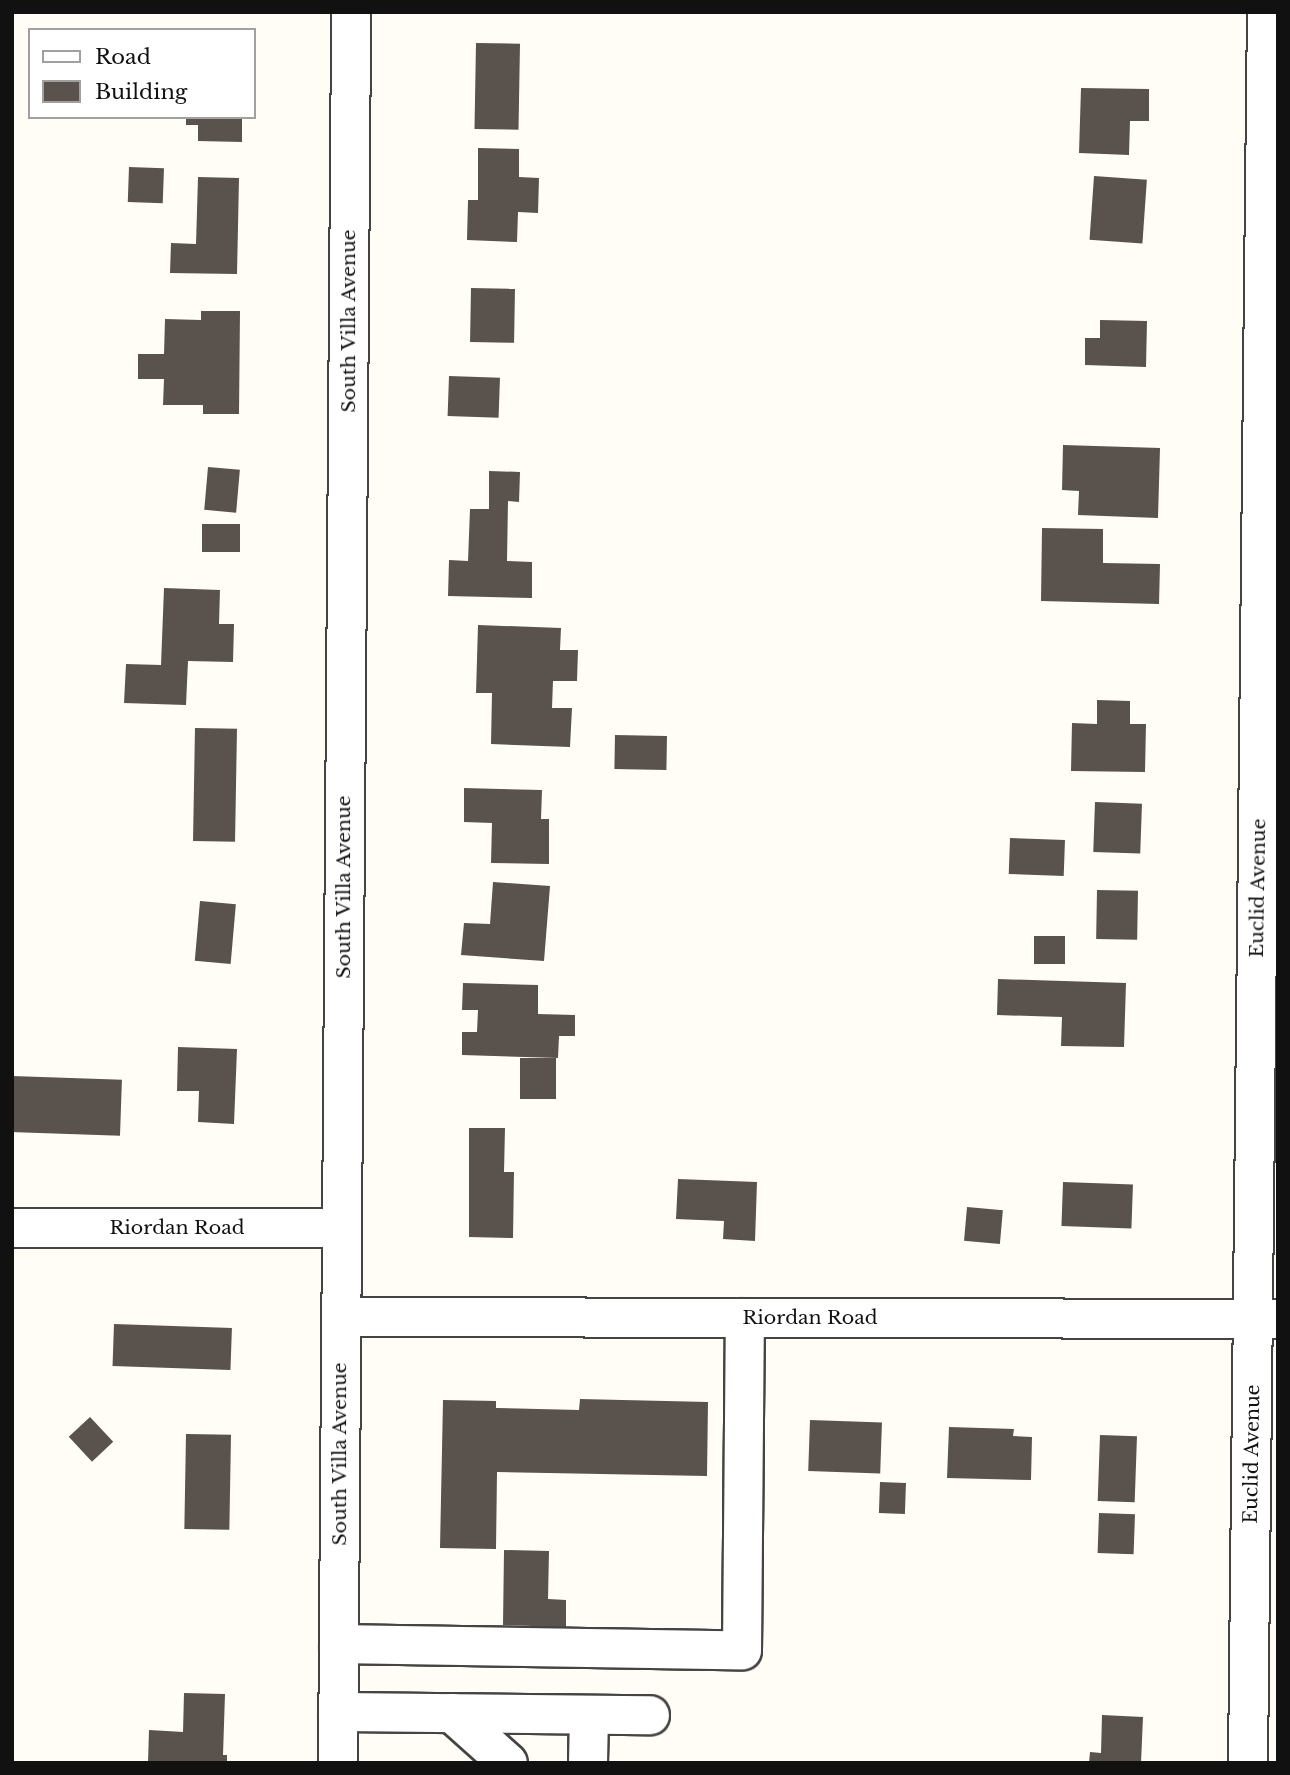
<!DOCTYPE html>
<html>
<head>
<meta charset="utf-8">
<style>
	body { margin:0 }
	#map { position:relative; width:1290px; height:1775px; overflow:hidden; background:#fffdf5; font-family:"Libre Baskerville",serif }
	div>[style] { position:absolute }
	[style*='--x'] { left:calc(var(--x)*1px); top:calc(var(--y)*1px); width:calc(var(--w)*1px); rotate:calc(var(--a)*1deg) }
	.building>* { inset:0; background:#5a524d; transform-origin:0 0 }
	.roads { filter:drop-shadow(2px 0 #444) drop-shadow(-2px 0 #444) drop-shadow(0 2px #444) drop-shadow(0 -2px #444) }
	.minor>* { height:38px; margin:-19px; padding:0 19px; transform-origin:19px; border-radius:19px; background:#fff }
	span { translate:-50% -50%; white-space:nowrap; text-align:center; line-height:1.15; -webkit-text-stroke:7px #fff; paint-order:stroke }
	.street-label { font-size:19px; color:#111 }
	.frame { position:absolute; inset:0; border:14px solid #111; pointer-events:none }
	.legend { position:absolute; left:28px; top:28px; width:228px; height:91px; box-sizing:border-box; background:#fff; border:2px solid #a0a0a0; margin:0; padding:9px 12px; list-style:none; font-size:21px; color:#111 }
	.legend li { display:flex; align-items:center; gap:14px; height:35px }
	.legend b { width:35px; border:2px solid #a0a0a0 }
</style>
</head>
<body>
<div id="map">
	<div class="building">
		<i style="left:476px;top:43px;width:44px;height:86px;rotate:1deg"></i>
		<i style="clip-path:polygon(1081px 88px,1149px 89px,1149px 121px,1130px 121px,1129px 155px,1079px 153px)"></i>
		<i style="clip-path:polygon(186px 117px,242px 117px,242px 142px,198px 141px,198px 125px,186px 125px)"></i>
		<i style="clip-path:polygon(478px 148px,519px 149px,519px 177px,539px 178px,538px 213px,518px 212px,517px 242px,467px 240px,468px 200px,478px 200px)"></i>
		<i style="left:129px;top:167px;width:35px;height:35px;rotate:2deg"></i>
		<i style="left:1094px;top:176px;width:53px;height:64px;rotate:4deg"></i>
		<i style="clip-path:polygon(198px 177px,239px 178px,237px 274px,170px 273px,171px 243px,196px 244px)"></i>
		<i style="left:471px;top:288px;width:44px;height:54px;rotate:1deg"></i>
		<i style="clip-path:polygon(201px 311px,240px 311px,239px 414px,203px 414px,203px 405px,163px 405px,164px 379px,138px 379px,138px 354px,164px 354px,165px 319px,201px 320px)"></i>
		<i style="clip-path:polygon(1100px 320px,1147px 321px,1146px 367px,1085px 365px,1085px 338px,1100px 338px)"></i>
		<i style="left:449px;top:376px;width:51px;height:40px;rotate:2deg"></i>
		<i style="clip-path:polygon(1063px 445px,1160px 448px,1158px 518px,1078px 515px,1079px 491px,1062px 490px)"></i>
		<i style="left:208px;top:467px;width:32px;height:43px;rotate:5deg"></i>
		<i style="clip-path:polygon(489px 471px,520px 472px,519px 502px,508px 501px,507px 561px,532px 562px,532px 598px,448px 596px,449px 560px,468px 561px,470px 509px,489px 509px)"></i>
		<i style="left:202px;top:524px;width:38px;height:28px"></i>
		<i style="clip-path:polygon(1042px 528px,1103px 529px,1103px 563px,1160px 564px,1159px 604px,1041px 601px)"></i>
		<i style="clip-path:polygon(164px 588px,220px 590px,219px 624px,234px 624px,233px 662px,188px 661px,186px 705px,124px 703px,126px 664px,161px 665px)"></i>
		<i style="clip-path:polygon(478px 625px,561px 628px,560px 650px,578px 650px,577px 681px,553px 681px,552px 708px,572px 708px,570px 747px,491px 744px,492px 693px,476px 693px)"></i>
		<i style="clip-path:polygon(1097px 700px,1130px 701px,1130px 724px,1146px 724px,1145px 772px,1071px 771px,1072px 723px,1097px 724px)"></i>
		<i style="left:195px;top:728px;width:42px;height:113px;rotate:1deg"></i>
		<i style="left:615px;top:735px;width:52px;height:34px;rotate:1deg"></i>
		<i style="clip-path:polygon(464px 788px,542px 790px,541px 819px,549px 819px,549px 864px,491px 863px,492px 823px,464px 822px)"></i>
		<i style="left:1095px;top:802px;width:47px;height:50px;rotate:2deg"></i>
		<i style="left:1010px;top:838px;width:55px;height:36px;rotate:2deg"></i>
		<i style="clip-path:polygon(493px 882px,550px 886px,544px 961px,461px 955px,464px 923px,490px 924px)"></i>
		<i style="left:1097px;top:890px;width:41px;height:49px;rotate:1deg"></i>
		<i style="left:200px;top:901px;width:36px;height:60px;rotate:5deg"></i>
		<i style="left:1034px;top:936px;width:31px;height:28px"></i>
		<i style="clip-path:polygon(998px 979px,1126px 983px,1124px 1047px,1061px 1046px,1062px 1017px,997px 1015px)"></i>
		<i style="clip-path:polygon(463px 983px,538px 985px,538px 1014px,575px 1015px,575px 1036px,559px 1036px,558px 1058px,462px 1055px,462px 1032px,477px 1032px,478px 1010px,462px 1010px)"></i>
		<i style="clip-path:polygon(178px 1047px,237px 1049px,234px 1124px,198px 1122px,199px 1091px,177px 1091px)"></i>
		<i style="left:520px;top:1058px;width:36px;height:41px"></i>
		<i style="left:12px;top:1076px;width:110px;height:56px;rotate:2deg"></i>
		<i style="clip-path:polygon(469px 1128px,505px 1128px,504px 1172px,514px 1172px,513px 1238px,469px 1237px)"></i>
		<i style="clip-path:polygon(678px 1179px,757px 1182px,755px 1241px,723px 1239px,724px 1221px,676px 1219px)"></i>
		<i style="left:1063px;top:1182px;width:70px;height:44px;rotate:2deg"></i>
		<i style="left:967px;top:1207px;width:36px;height:34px;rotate:5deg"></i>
		<i style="left:114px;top:1324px;width:118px;height:42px;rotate:2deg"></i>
		<i style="clip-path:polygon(580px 1399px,708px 1402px,707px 1476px,497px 1472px,496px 1549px,440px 1548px,443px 1400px,496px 1401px,496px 1408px,579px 1410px)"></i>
		<i style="left:90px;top:1417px;width:34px;height:29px;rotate:47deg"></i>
		<i style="left:810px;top:1420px;width:72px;height:51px;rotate:2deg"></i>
		<i style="clip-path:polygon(949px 1427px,1014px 1429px,1013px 1436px,1032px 1437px,1031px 1480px,947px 1478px)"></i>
		<i style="left:186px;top:1434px;width:45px;height:95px;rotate:1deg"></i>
		<i style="left:1100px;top:1435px;width:37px;height:66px;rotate:2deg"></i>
		<i style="left:880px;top:1482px;width:26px;height:31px;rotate:2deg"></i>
		<i style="left:1099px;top:1513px;width:36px;height:40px;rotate:2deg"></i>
		<i style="clip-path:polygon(504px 1550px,549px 1551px,548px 1599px,566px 1600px,566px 1627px,503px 1625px)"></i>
		<i style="clip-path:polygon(184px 1693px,225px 1694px,223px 1755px,227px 1755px,227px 1763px,148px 1763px,149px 1730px,183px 1732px)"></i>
		<i style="clip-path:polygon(1102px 1715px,1143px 1717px,1141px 1763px,1089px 1763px,1090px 1752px,1101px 1753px)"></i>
	</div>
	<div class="roads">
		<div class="minor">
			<i style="--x:12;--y:1228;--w:330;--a:0"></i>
			<i style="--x:341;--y:1317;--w:936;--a:0.12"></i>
			<i style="--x:339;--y:1644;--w:403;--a:0.9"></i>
			<i style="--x:742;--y:1650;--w:332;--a:-89.5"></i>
			<i style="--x:338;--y:1712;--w:312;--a:0.6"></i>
			<i style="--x:452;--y:1713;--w:75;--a:41.8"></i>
			<i style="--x:338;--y:1763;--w:1751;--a:-89.57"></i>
			<i style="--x:588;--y:1763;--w:48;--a:-88.8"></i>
			<i style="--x:1248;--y:1763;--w:1751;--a:-89.38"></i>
		</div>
	</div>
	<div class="street-label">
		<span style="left:349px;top:321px;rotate:-90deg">South Villa Avenue</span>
		<span style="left:344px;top:887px;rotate:-90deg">South Villa Avenue</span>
		<span style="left:1258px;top:888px;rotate:-89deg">Euclid Avenue</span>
		<span style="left:177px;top:1228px">Riordan Road</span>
		<span style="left:810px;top:1318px">Riordan Road</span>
		<span style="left:340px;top:1454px;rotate:-90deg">South Villa Avenue</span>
		<span style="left:1252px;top:1454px;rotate:-89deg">Euclid Avenue</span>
	</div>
	<div class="frame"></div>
	<ul class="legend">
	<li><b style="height:9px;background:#fff"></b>Road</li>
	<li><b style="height:19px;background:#5a524d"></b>Building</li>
	</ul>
</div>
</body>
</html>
